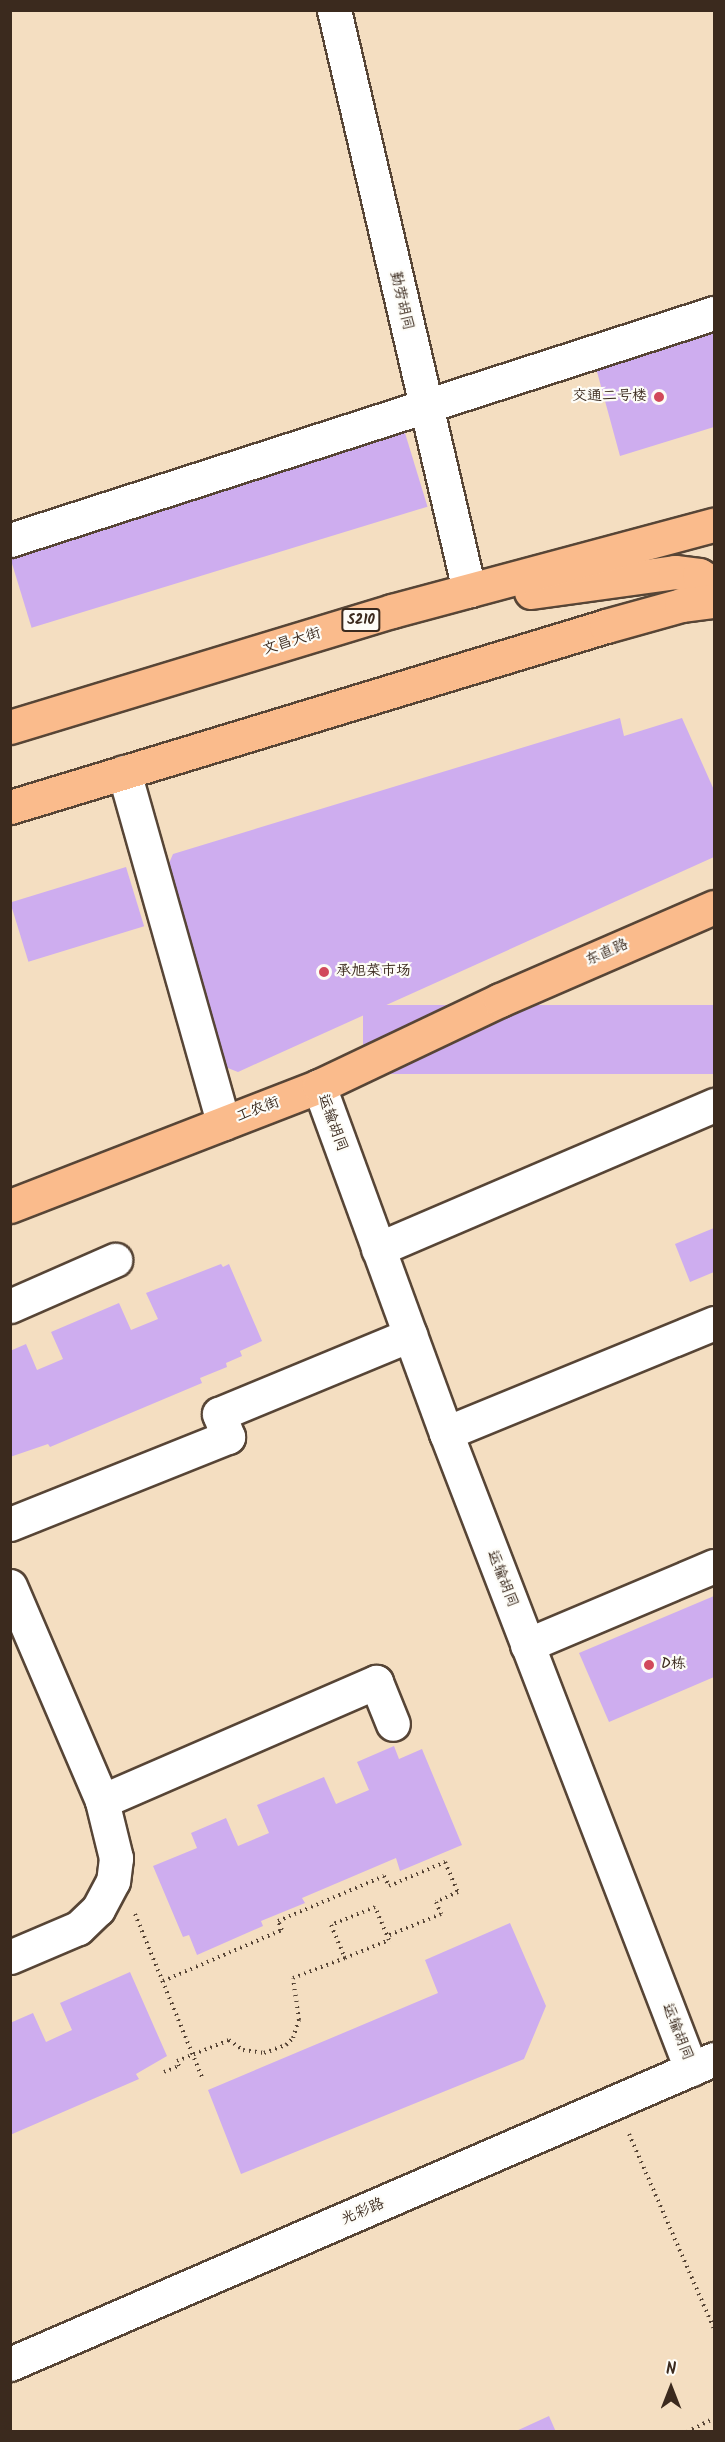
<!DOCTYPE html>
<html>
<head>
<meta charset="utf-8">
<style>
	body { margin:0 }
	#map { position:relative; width:725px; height:2442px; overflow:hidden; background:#f4dec1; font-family:Kalam,"LXGW WenKai TC",sans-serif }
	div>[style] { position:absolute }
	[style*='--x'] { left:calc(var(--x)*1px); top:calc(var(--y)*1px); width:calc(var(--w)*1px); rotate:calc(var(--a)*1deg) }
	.building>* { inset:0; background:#ceadef; transform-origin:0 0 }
	.path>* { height:4px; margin-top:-2px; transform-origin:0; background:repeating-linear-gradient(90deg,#574536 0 1.5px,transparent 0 6px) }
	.roads { filter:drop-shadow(2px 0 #574536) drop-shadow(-2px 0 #574536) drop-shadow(0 2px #574536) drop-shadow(0 -2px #574536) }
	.minor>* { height:33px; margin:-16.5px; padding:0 16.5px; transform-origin:16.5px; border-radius:16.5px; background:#fff }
	.major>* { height:33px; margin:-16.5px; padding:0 16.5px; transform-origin:16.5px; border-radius:16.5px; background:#fabb8c }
	.dots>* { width:16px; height:16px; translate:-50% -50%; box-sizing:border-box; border:3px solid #fdfcf7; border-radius:50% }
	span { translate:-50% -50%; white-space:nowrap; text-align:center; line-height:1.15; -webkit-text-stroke:4.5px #fdfcf7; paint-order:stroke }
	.shield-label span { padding:2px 4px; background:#fdfcf7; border:2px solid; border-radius:4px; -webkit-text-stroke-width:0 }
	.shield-label { font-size:14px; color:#3b2a1e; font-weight:700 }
	.street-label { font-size:15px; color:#3b2a1e }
	.poi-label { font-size:15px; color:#3b2a1e }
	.right { translate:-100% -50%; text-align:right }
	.left { translate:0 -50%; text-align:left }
	.frame { position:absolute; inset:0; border:12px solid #3b2a1e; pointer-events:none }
	.north { position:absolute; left:641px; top:2358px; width:60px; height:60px; -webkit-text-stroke:4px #fdfcf7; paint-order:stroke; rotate:0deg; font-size:16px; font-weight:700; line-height:24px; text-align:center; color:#3b2a1e }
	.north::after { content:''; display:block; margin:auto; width:21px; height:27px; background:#3b2a1e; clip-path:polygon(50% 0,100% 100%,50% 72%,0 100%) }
</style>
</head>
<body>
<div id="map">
	<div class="building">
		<i style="clip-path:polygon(714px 331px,714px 427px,620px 456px,596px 368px)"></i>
		<i style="left:405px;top:433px;width:77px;height:414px;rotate:73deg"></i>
		<i style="clip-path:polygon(620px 718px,624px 736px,682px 718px,714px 790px,714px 857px,238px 1072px,215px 1063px,161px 882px,173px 854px)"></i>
		<i style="left:126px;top:867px;width:62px;height:121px;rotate:73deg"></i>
		<i style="left:714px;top:1005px;width:69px;height:351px;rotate:90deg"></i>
		<i style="clip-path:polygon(714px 1228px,714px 1272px,690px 1282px,675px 1244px)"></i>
		<i style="clip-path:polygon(221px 1264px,223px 1267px,229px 1264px,262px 1341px,240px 1351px,242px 1356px,226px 1363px,227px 1367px,200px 1378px,202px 1383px,50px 1447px,48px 1444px,10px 1457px,10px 1351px,26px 1344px,37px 1370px,63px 1359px,51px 1332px,119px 1303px,131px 1330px,158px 1319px,146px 1293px)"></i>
		<i style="clip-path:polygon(714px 1596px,714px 1677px,609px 1722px,579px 1653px)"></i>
		<i style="clip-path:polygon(394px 1746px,399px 1759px,422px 1749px,462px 1845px,400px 1871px,396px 1858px,302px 1898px,305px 1903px,261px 1921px,263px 1926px,197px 1955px,189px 1935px,183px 1937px,153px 1866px,197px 1848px,191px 1833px,226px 1818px,238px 1846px,269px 1833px,257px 1805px,324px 1777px,336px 1804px,369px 1790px,357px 1762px)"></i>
		<i style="clip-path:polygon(510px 1923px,546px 2006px,524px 2059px,241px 2174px,208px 2090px,438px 1993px,425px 1960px)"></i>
		<i style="clip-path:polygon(130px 1972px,167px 2056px,136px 2074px,139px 2079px,10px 2135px,10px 2023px,33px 2013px,46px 2042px,72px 2030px,60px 2003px)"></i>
		<i style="clip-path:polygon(549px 2416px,556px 2432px,514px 2432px)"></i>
	</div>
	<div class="path">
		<i style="--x:135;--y:1914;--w:179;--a:67.7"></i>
		<i style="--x:163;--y:1981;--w:129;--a:-23.2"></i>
		<i style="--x:282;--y:1930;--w:10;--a:-114"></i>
		<i style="--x:278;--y:1921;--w:115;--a:-23"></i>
		<i style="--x:384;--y:1876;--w:11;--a:63"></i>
		<i style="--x:389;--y:1886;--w:61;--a:-23.2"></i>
		<i style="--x:445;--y:1862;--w:33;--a:67"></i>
		<i style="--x:458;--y:1892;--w:24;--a:156"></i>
		<i style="--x:436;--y:1902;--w:13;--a:67"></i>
		<i style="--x:441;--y:1914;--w:58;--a:157.8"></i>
		<i style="--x:164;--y:2072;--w:16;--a:-22"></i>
		<i style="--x:179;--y:2066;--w:5;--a:-112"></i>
		<i style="--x:177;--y:2061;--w:56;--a:-22"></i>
		<i style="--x:229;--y:2040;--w:17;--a:36"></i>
		<i style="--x:243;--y:2050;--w:21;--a:8"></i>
		<i style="--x:264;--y:2053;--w:23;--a:-20"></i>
		<i style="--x:286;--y:2045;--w:10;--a:-45"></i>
		<i style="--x:293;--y:2038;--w:19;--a:-72"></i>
		<i style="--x:299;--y:2020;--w:42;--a:-98.1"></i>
		<i style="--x:293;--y:1978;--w:56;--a:-21"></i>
		<i style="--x:345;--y:1958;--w:48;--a:-22.2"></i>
		<i style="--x:389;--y:1940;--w:36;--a:-113"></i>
		<i style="--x:375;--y:1907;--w:48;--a:157.8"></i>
		<i style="--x:331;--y:1925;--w:36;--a:67"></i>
		<i style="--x:629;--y:2134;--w:213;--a:66.4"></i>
		<i style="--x:687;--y:2432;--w:30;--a:-27"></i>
	</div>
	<div class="roads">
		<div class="minor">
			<i style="--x:334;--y:10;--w:596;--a:76.9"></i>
			<i style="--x:10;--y:540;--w:740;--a:-17.87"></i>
			<i style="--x:124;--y:772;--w:365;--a:74.2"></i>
			<i style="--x:319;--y:1086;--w:370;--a:69.9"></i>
			<i style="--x:446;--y:1433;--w:682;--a:68.93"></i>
			<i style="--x:378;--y:1249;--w:366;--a:-23.2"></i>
			<i style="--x:10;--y:1306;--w:115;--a:-23.7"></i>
			<i style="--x:446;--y:1433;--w:290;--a:-22.3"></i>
			<i style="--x:10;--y:1524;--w:235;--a:-21.8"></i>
			<i style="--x:228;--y:1437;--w:25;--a:-111"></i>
			<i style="--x:219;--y:1414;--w:207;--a:-22.5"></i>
			<i style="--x:10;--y:1586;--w:234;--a:66.8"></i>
			<i style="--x:102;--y:1801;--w:59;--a:76.2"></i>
			<i style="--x:116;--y:1858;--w:23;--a:97"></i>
			<i style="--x:113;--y:1881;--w:32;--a:118"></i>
			<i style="--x:98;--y:1909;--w:28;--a:136"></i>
			<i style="--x:78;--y:1928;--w:74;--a:156.9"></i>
			<i style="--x:527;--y:1645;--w:203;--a:-22.9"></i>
			<i style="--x:102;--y:1801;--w:299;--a:-23.5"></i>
			<i style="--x:376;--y:1682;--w:45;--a:68"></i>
			<i style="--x:10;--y:2364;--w:767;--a:-23.42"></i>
		</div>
		<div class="major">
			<i style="--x:531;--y:592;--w:145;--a:-7.9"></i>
			<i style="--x:675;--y:572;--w:24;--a:7"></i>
			<i style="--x:699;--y:575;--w:17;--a:31"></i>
			<i style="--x:10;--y:727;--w:399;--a:-16.9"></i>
			<i style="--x:392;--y:611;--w:333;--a:-15"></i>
			<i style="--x:10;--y:807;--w:623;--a:-16.89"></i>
			<i style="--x:606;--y:626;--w:78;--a:-15.6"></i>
			<i style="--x:681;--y:605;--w:33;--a:-7"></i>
			<i style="--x:10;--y:1206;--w:331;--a:-21.2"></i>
			<i style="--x:319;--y:1086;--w:200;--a:-25.4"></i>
			<i style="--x:500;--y:1000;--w:233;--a:-23.5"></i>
		</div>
	</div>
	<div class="dots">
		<i style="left:659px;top:397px;background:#d1495b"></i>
		<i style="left:324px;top:972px;background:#d1495b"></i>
		<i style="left:649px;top:1665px;background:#d1495b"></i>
	</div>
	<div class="shield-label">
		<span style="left:361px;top:620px">S210</span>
	</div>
	<div class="street-label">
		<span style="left:401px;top:301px;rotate:77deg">勤劳胡同</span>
		<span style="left:292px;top:642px;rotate:-17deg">文昌大街</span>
		<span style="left:607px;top:953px;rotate:-24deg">东直路</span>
		<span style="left:258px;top:1110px;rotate:-21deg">工农街</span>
		<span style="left:332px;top:1123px;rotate:70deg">运输胡同</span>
		<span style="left:502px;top:1579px;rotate:69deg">运输胡同</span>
		<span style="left:677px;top:2032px;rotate:69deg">运输胡同</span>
		<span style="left:363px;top:2212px;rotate:-23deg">光彩路</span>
	</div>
	<div class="poi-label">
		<span class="right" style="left:647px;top:397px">交通二号楼</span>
		<span class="left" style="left:336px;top:972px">承旭菜市场</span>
		<span class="left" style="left:661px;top:1665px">D栋</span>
	</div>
	<div class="frame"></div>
	<div class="north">N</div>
</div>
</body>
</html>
